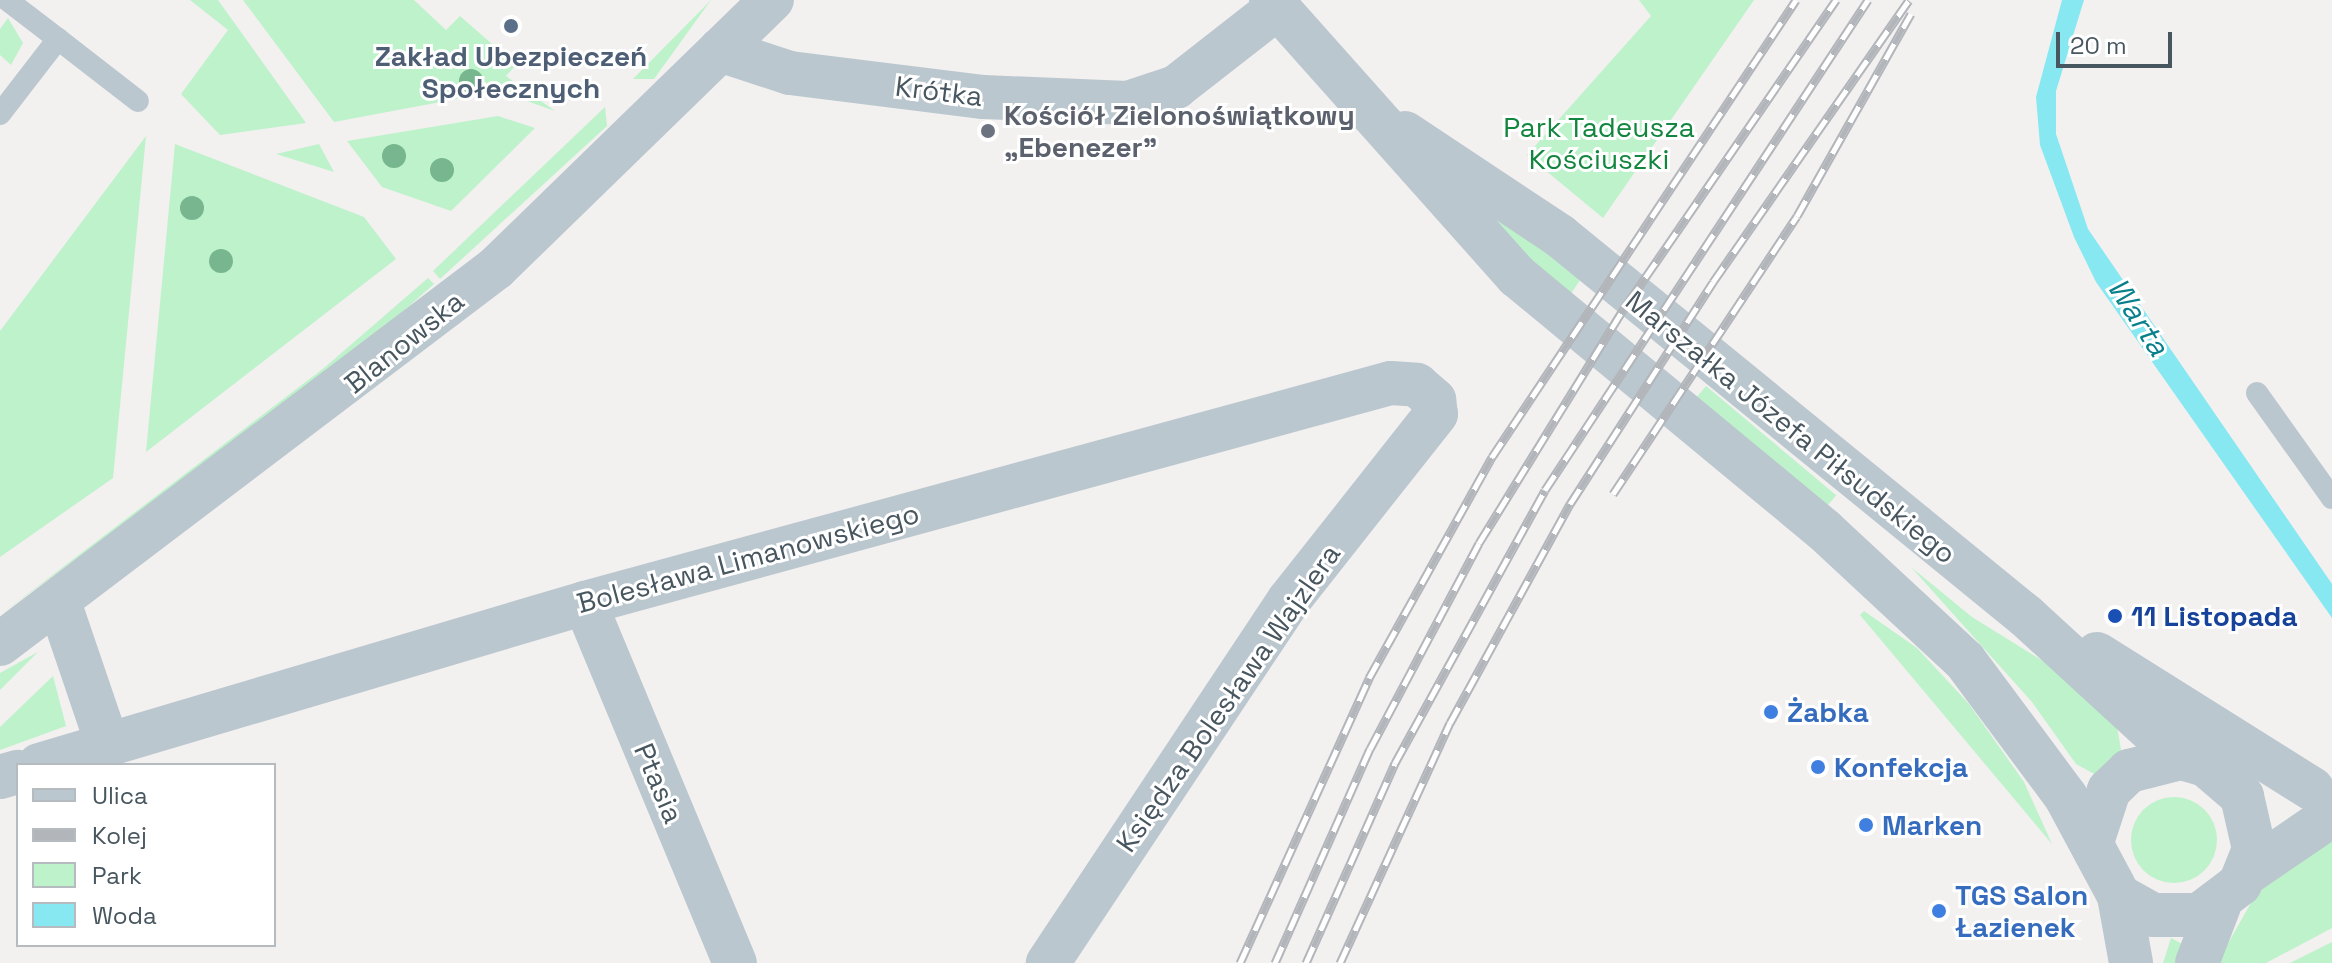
<!DOCTYPE html>
<html>
<head>
<meta charset="utf-8">
<style>
	body { margin:0 }
	#map { position:relative; width:2332px; height:963px; overflow:hidden; background:#f3f0f0; font-family:"Space Grotesk",sans-serif }
	div>[style] { position:absolute }
	[style*='--x'] { left:calc(var(--x)*1px); top:calc(var(--y)*1px); width:calc(var(--w)*1px); rotate:calc(var(--a)*1deg) }
	.green>* { inset:0; background:#bdf2cb; transform-origin:0 0 }
	.round { border-radius:50% }
	.water>* { inset:0; background:#87e8f1 }
	.service>* { height:22px; margin:-11px; padding:0 11px; transform-origin:11px; border-radius:11px; background:#bbc7ce }
	.minor>* { height:44px; margin:-22px; padding:0 22px; transform-origin:22px; border-radius:22px; background:#bbc7ce }
	.tertiary>* { height:44px; margin:-22px; padding:0 22px; transform-origin:22px; border-radius:22px; background:#bbc7ce }
	.rail>* { height:9px; margin-top:-4.5px; transform-origin:0; background:repeating-linear-gradient(90deg,#fff 0 18px,#b2b6bb 0 36px); box-sizing:border-box; border-block:2px solid #b2b6bb }
	.trees>* { width:24px; height:24px; margin:-12px; border-radius:50%; background:#77b68e }
	.dots>* { width:22px; height:22px; translate:-50% -50%; box-sizing:border-box; border:4px solid #fff; border-radius:50% }
	span { translate:-50% -50%; white-space:nowrap; text-align:center; line-height:1.15; -webkit-text-stroke:6px #fff; paint-order:stroke }
	.service-label { font-size:28px; color:#4e5e75; font-weight:700 }
	.street-label { font-size:28px; color:#47565f }
	.worship-label { font-size:28px; color:#5b616d; font-weight:700 }
	.left { translate:0 -50%; text-align:left }
	.park-label { font-size:28px; color:#12863e }
	.transit-label { font-size:28px; color:#164399; font-weight:700 }
	.shop-label { font-size:28px; color:#366cbe; font-weight:700 }
	.water-label { font-size:30px; color:#07808c; font-style:italic }
	.legend { position:absolute; left:16px; top:763px; width:260px; height:184px; box-sizing:border-box; background:#fff; border:2px solid #b5bbbf; margin:0; padding:10px 14px; list-style:none; font-size:24px; color:#47565f }
	.legend li { display:flex; align-items:center; gap:16px; height:40px }
	.legend b { width:40px; border:2px solid #b5bbbf }
	.scale { position:absolute; left:2056px; top:32px; width:116px; height:36px; box-sizing:border-box; border:4px solid #47565f; border-top:0; padding-left:10px; font-size:24px; line-height:28px; white-space:nowrap; color:#47565f; -webkit-text-stroke:6px #fff; paint-order:stroke }
</style>
</head>
<body>
<div id="map">
	<div class="green">
		<i style="clip-path:polygon(190px 0,218px 0,306px 123px,220px 135px,181px 94px,228px 30px)"></i>
		<i style="clip-path:polygon(243px 0,414px 0,446px 30px,460px 16px,516px 65px,506px 76px,555px 111px,499px 91px,334px 122px)"></i>
		<i style="clip-path:polygon(711px 0,654px 79px,633px 79px)"></i>
		<i style="clip-path:polygon(1639px 0,1754px 0,1603px 218px,1527px 155px,1651px 16px)"></i>
		<i style="clip-path:polygon(8px 18px,23px 43px,11px 65px,0 55px,0 29px)"></i>
		<i style="clip-path:polygon(605px 107px,607px 126px,440px 279px,433px 271px)"></i>
		<i style="clip-path:polygon(498px 116px,535px 128px,451px 211px,382px 187px,347px 141px)"></i>
		<i style="clip-path:polygon(146px 136px,113px 478px,0 557px,0 331px)"></i>
		<i style="clip-path:polygon(175px 144px,364px 217px,396px 259px,146px 452px)"></i>
		<i style="clip-path:polygon(319px 144px,334px 172px,276px 154px)"></i>
		<i style="clip-path:polygon(1471px 191px,1580px 280px,1570px 295px,1515px 245px)"></i>
		<i style="clip-path:polygon(428px 278px,434px 284px,363px 347px,0 615px,324px 368px)"></i>
		<i style="left:1706px;top:386px;width:170px;height:17px;rotate:40deg"></i>
		<i style="clip-path:polygon(1911px 567px,1972px 617px,2051px 666px,2117px 727px,2122px 755px,2098px 776px,2076px 764px,2032px 702px)"></i>
		<i style="clip-path:polygon(1864px 611px,1917px 648px,1969px 704px,2024px 782px,2052px 844px,1860px 615px)"></i>
		<i style="clip-path:polygon(38px 652px,0 690px,0 673px)"></i>
		<i style="clip-path:polygon(53px 676px,66px 726px,0 750px,0 727px)"></i>
		<i class="round" style="left:2131px;top:797px;width:86px;height:86px"></i>
		<i style="clip-path:polygon(2332px 839px,2332px 928px,2266px 963px,2217px 963px,2257px 892px)"></i>
		<i style="clip-path:polygon(2171px 938px,2184px 945px,2179px 963px,2163px 963px)"></i>
		<i style="clip-path:polygon(2332px 942px,2332px 963px,2290px 963px)"></i>
	</div>
	<div class="water">
		<i style="clip-path:polygon(2062px 0,2084px 0,2056px 91px,2056px 134px,2088px 229px,2332px 584px,2332px 618px,2096px 282px,2074px 237px,2040px 145px,2036px 97px)"></i>
	</div>
	<div class="service">
		<i style="--x:58;--y:39;--w:101;--a:37.8"></i>
		<i style="--x:0;--y:114;--w:95;--a:-52.3"></i>
		<i style="--x:58;--y:39;--w:64;--a:-142.6"></i>
		<i style="--x:2257;--y:393;--w:129;--a:54.5"></i>
	</div>
	<div class="minor">
		<i style="--x:720;--y:50;--w:74;--a:18.2"></i>
		<i style="--x:790;--y:73;--w:195;--a:7.1"></i>
		<i style="--x:984;--y:97;--w:144;--a:2.4"></i>
		<i style="--x:1128;--y:103;--w:51;--a:-18.4"></i>
		<i style="--x:1176;--y:87;--w:128;--a:-38"></i>
		<i style="--x:59;--y:602;--w:149;--a:71.2"></i>
		<i style="--x:585;--y:603;--w:390;--a:67.4"></i>
		<i style="--x:39;--y:765;--w:570;--a:-16.53"></i>
		<i style="--x:585;--y:603;--w:835;--a:-15.27"></i>
		<i style="--x:1391;--y:383;--w:26;--a:4"></i>
		<i style="--x:1417;--y:385;--w:23;--a:41"></i>
		<i style="--x:1434;--y:400;--w:14;--a:82"></i>
		<i style="--x:1436;--y:414;--w:237;--a:128.3"></i>
		<i style="--x:1289;--y:600;--w:436;--a:123.6"></i>
		<i style="--x:0;--y:777;--w:19;--a:-16"></i>
	</div>
	<div class="tertiary">
		<i style="--x:1271;--y:0;--w:370;--a:48.3"></i>
		<i style="--x:1517;--y:276;--w:398;--a:39.6"></i>
		<i style="--x:1824;--y:530;--w:192;--a:42.9"></i>
		<i style="--x:1965;--y:661;--w:169;--a:53.4"></i>
		<i style="--x:2066;--y:797;--w:112;--a:61.8"></i>
		<i style="--x:2119;--y:896;--w:39;--a:29"></i>
		<i style="--x:2153;--y:915;--w:46;--a:0"></i>
		<i style="--x:2199;--y:915;--w:51;--a:-37.1"></i>
		<i style="--x:2240;--y:884;--w:38;--a:-68"></i>
		<i style="--x:2254;--y:849;--w:54;--a:-102.8"></i>
		<i style="--x:2242;--y:796;--w:48;--a:-139.3"></i>
		<i style="--x:2206;--y:765;--w:26;--a:-164"></i>
		<i style="--x:2181;--y:758;--w:54;--a:166"></i>
		<i style="--x:2129;--y:771;--w:28;--a:136"></i>
		<i style="--x:2109;--y:790;--w:52;--a:108.1"></i>
		<i style="--x:1405;--y:133;--w:186;--a:33.6"></i>
		<i style="--x:1560;--y:236;--w:601;--a:39.2"></i>
		<i style="--x:2026;--y:616;--w:210;--a:42.5"></i>
		<i style="--x:0;--y:644;--w:622;--a:-37.16"></i>
		<i style="--x:496;--y:268;--w:385;--a:-44.2"></i>
		<i style="--x:2097;--y:654;--w:254;--a:32.1"></i>
		<i style="--x:2247;--y:873;--w:103;--a:-34.3"></i>
		<i style="--x:2119;--y:896;--w:68;--a:79.8"></i>
		<i style="--x:2197;--y:963;--w:61;--a:-68.9"></i>
	</div>
	<div class="rail">
		<i style="--x:1613;--y:494;--w:333;--a:-56.5"></i>
		<i style="--x:1797;--y:216;--w:232;--a:-60.6"></i>
		<i style="--x:1240;--y:963;--w:313;--a:-65.6"></i>
		<i style="--x:1369;--y:678;--w:253;--a:-60.9"></i>
		<i style="--x:1492;--y:457;--w:549;--a:-56.37"></i>
		<i style="--x:1275;--y:963;--w:234;--a:-66.1"></i>
		<i style="--x:1370;--y:749;--w:233;--a:-62.1"></i>
		<i style="--x:1479;--y:543;--w:278;--a:-58.3"></i>
		<i style="--x:1625;--y:307;--w:373;--a:-55.5"></i>
		<i style="--x:1306;--y:963;--w:219;--a:-66"></i>
		<i style="--x:1395;--y:763;--w:311;--a:-61.2"></i>
		<i style="--x:1545;--y:490;--w:587;--a:-56.61"></i>
		<i style="--x:1340;--y:963;--w:264;--a:-65.4"></i>
		<i style="--x:1450;--y:723;--w:250;--a:-61.3"></i>
		<i style="--x:1570;--y:504;--w:264;--a:-57.2"></i>
		<i style="--x:1713;--y:282;--w:343;--a:-55.2"></i>
	</div>
	<div class="trees">
		<i style="left:471px;top:81px"></i>
		<i style="left:394px;top:156px"></i>
		<i style="left:442px;top:170px"></i>
		<i style="left:192px;top:208px"></i>
		<i style="left:221px;top:261px"></i>
	</div>
	<div class="dots">
		<i style="left:511px;top:26px;background:#5c6f8a"></i>
		<i style="left:988px;top:131px;background:#6b7280"></i>
		<i style="left:2115px;top:616px;background:#1a4fb4"></i>
		<i style="left:1771px;top:712px;background:#3f7fe0"></i>
		<i style="left:1818px;top:767px;background:#3f7fe0"></i>
		<i style="left:1866px;top:825px;background:#3f7fe0"></i>
		<i style="left:1939px;top:911px;background:#3f7fe0"></i>
	</div>
	<div class="service-label">
		<span style="left:511px;top:72px">Zakład Ubezpieczeń<br>Społecznych</span>
	</div>
	<div class="street-label">
		<span style="left:939px;top:91px;rotate:7deg">Krótka</span>
		<span style="left:404px;top:342px;rotate:-39deg">Blanowska</span>
		<span style="left:1791px;top:427px;rotate:39deg">Marszałka Józefa Piłsudskiego</span>
		<span style="left:748px;top:558px;rotate:-15deg">Bolesława Limanowskiego</span>
		<span style="left:1228px;top:698px;rotate:-55deg">Księdza Bolesława Wajzlera</span>
		<span style="left:659px;top:783px;rotate:67deg">Ptasia</span>
	</div>
	<div class="worship-label">
		<span class="left" style="left:1004px;top:131px">Kościół Zielonoświątkowy<br>„Ebenezer”</span>
	</div>
	<div class="park-label">
		<span style="left:1599px;top:143px">Park Tadeusza<br>Kościuszki</span>
	</div>
	<div class="transit-label">
		<span class="left" style="left:2131px;top:616px">11 Listopada</span>
	</div>
	<div class="shop-label">
		<span class="left" style="left:1787px;top:712px">Żabka</span>
		<span class="left" style="left:1834px;top:767px">Konfekcja</span>
		<span class="left" style="left:1882px;top:825px">Marken</span>
		<span class="left" style="left:1955px;top:911px">TGS Salon<br>Łazienek</span>
	</div>
	<div class="water-label">
		<span style="left:2138px;top:317px;rotate:57deg">Warta</span>
	</div>
	<ul class="legend">
	<li><b style="height:10px;background:#bbc7ce"></b>Ulica</li>
	<li><b style="height:10px;background:#b2b6bb"></b>Kolej</li>
	<li><b style="height:22px;background:#bdf2cb"></b>Park</li>
	<li><b style="height:22px;background:#87e8f1"></b>Woda</li>
	</ul>
	<div class="scale">20 m</div>
</div>
</body>
</html>
